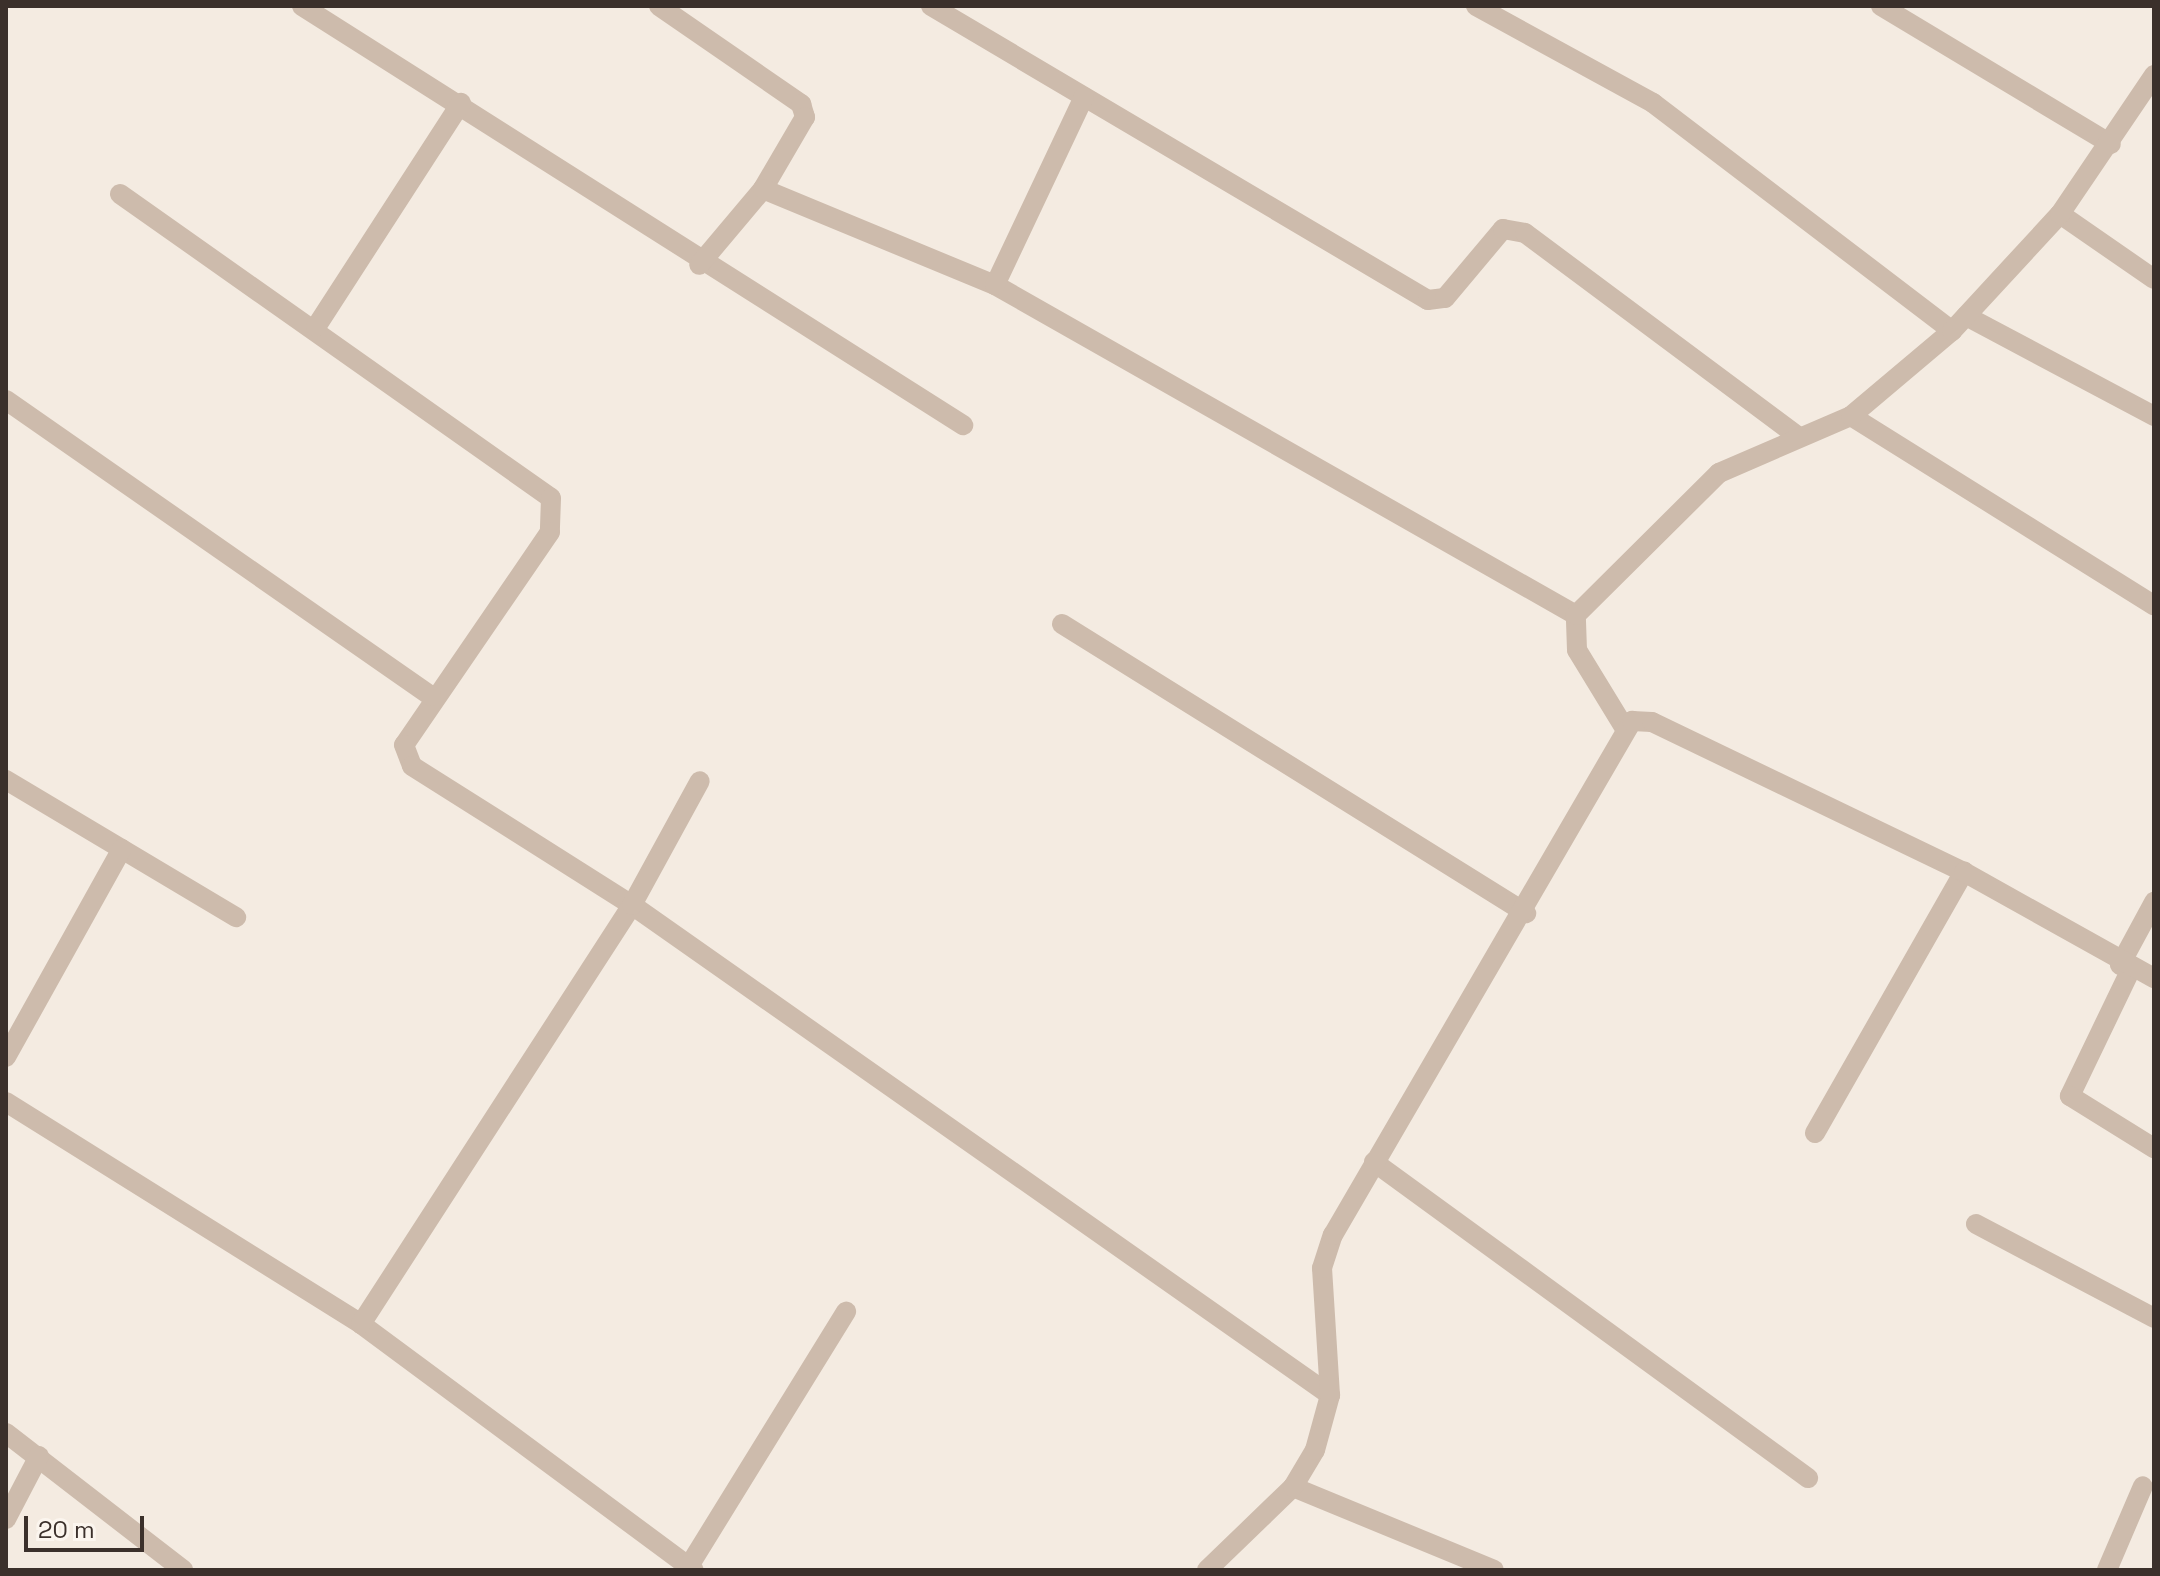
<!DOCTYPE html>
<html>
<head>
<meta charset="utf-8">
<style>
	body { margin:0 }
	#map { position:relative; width:2160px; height:1576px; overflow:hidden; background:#f4ebe1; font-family:"Space Grotesk",sans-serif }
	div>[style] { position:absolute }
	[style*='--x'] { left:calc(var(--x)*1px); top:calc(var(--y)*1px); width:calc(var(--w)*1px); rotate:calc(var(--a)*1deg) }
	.minor>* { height:20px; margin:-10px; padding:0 10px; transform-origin:10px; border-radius:10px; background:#cdbbac }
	span { translate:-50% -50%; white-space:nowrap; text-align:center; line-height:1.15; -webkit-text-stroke:6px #fbf5ee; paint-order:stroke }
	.frame { position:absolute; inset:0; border:8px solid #3b302b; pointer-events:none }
	.scale { position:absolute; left:24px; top:1516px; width:120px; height:36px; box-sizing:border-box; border:4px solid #3b302b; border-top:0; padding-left:10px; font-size:24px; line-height:28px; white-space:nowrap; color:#3b302b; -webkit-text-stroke:6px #fbf5ee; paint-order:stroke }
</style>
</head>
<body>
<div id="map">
	<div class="minor">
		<i style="--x:302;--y:6;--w:783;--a:32.37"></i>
		<i style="--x:659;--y:6;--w:173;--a:34.6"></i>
		<i style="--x:801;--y:104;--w:14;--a:73"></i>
		<i style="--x:805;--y:117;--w:83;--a:120.3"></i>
		<i style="--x:763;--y:189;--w:99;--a:130.1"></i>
		<i style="--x:931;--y:6;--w:577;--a:30.61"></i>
		<i style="--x:1428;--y:300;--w:17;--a:-7"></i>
		<i style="--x:1445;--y:298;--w:90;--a:-50"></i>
		<i style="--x:1503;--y:229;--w:22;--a:10"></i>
		<i style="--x:1525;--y:233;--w:342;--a:36.7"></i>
		<i style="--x:1476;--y:6;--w:202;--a:28.7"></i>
		<i style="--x:1653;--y:103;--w:376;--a:37.3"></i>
		<i style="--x:1881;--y:6;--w:268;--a:31"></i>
		<i style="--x:763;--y:189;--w:251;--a:22.5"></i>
		<i style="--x:995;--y:285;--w:668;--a:29.6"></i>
		<i style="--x:120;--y:194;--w:527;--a:35.2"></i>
		<i style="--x:551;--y:498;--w:34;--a:92"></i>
		<i style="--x:550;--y:532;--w:258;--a:124.4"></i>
		<i style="--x:404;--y:745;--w:22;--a:69"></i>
		<i style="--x:412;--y:766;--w:260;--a:32.3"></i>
		<i style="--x:632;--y:905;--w:853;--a:35.07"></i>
		<i style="--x:2060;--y:214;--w:114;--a:34.7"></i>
		<i style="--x:995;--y:285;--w:208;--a:-64.7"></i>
		<i style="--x:1966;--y:316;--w:213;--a:28"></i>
		<i style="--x:316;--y:327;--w:267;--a:-57.1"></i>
		<i style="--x:6;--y:400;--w:518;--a:34.86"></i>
		<i style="--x:1851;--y:416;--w:357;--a:32"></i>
		<i style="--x:1062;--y:624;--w:547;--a:31.92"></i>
		<i style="--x:1624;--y:727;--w:90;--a:-121.4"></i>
		<i style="--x:1577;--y:650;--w:35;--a:-92"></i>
		<i style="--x:1576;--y:615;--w:202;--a:-44.8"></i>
		<i style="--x:1719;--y:473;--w:144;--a:-23.4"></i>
		<i style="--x:1851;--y:416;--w:132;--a:-40.1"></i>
		<i style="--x:1952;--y:331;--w:159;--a:-47.3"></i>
		<i style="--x:2060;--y:214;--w:168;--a:-55.9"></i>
		<i style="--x:6;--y:780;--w:268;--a:30.8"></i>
		<i style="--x:2120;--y:965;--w:72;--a:-61.6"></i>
		<i style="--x:2131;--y:969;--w:141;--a:115.7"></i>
		<i style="--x:2070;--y:1096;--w:99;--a:31.8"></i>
		<i style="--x:6;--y:1057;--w:238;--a:-60.9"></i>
		<i style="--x:6;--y:1102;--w:419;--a:32"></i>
		<i style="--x:361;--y:1324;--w:414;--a:36.5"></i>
		<i style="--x:1815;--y:1133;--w:301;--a:-60.3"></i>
		<i style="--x:1374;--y:1162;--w:537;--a:36.06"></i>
		<i style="--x:1976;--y:1224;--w:201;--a:27.8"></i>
		<i style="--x:361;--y:1324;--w:499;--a:-57.1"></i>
		<i style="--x:632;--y:905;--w:141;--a:-61.3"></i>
		<i style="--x:6;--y:1433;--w:224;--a:37.7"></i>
		<i style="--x:1293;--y:1487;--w:217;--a:22.4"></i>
		<i style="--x:6;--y:1519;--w:71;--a:-62.4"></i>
		<i style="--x:689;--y:1566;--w:299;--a:-58.3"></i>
		<i style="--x:1207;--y:1570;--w:120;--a:-44"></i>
		<i style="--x:1293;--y:1487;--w:43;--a:-59.3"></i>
		<i style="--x:1315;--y:1450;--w:57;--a:-74.7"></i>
		<i style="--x:1330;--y:1395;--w:127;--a:-93.6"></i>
		<i style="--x:1322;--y:1268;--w:35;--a:-72"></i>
		<i style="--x:1333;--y:1235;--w:595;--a:-59.81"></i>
		<i style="--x:1632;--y:721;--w:20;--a:3"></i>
		<i style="--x:1652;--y:722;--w:346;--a:25.7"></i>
		<i style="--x:1964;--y:872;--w:218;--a:29.2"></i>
		<i style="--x:2107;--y:1570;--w:91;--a:-66.8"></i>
	</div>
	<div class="frame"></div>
	<div class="scale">20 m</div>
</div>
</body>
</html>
